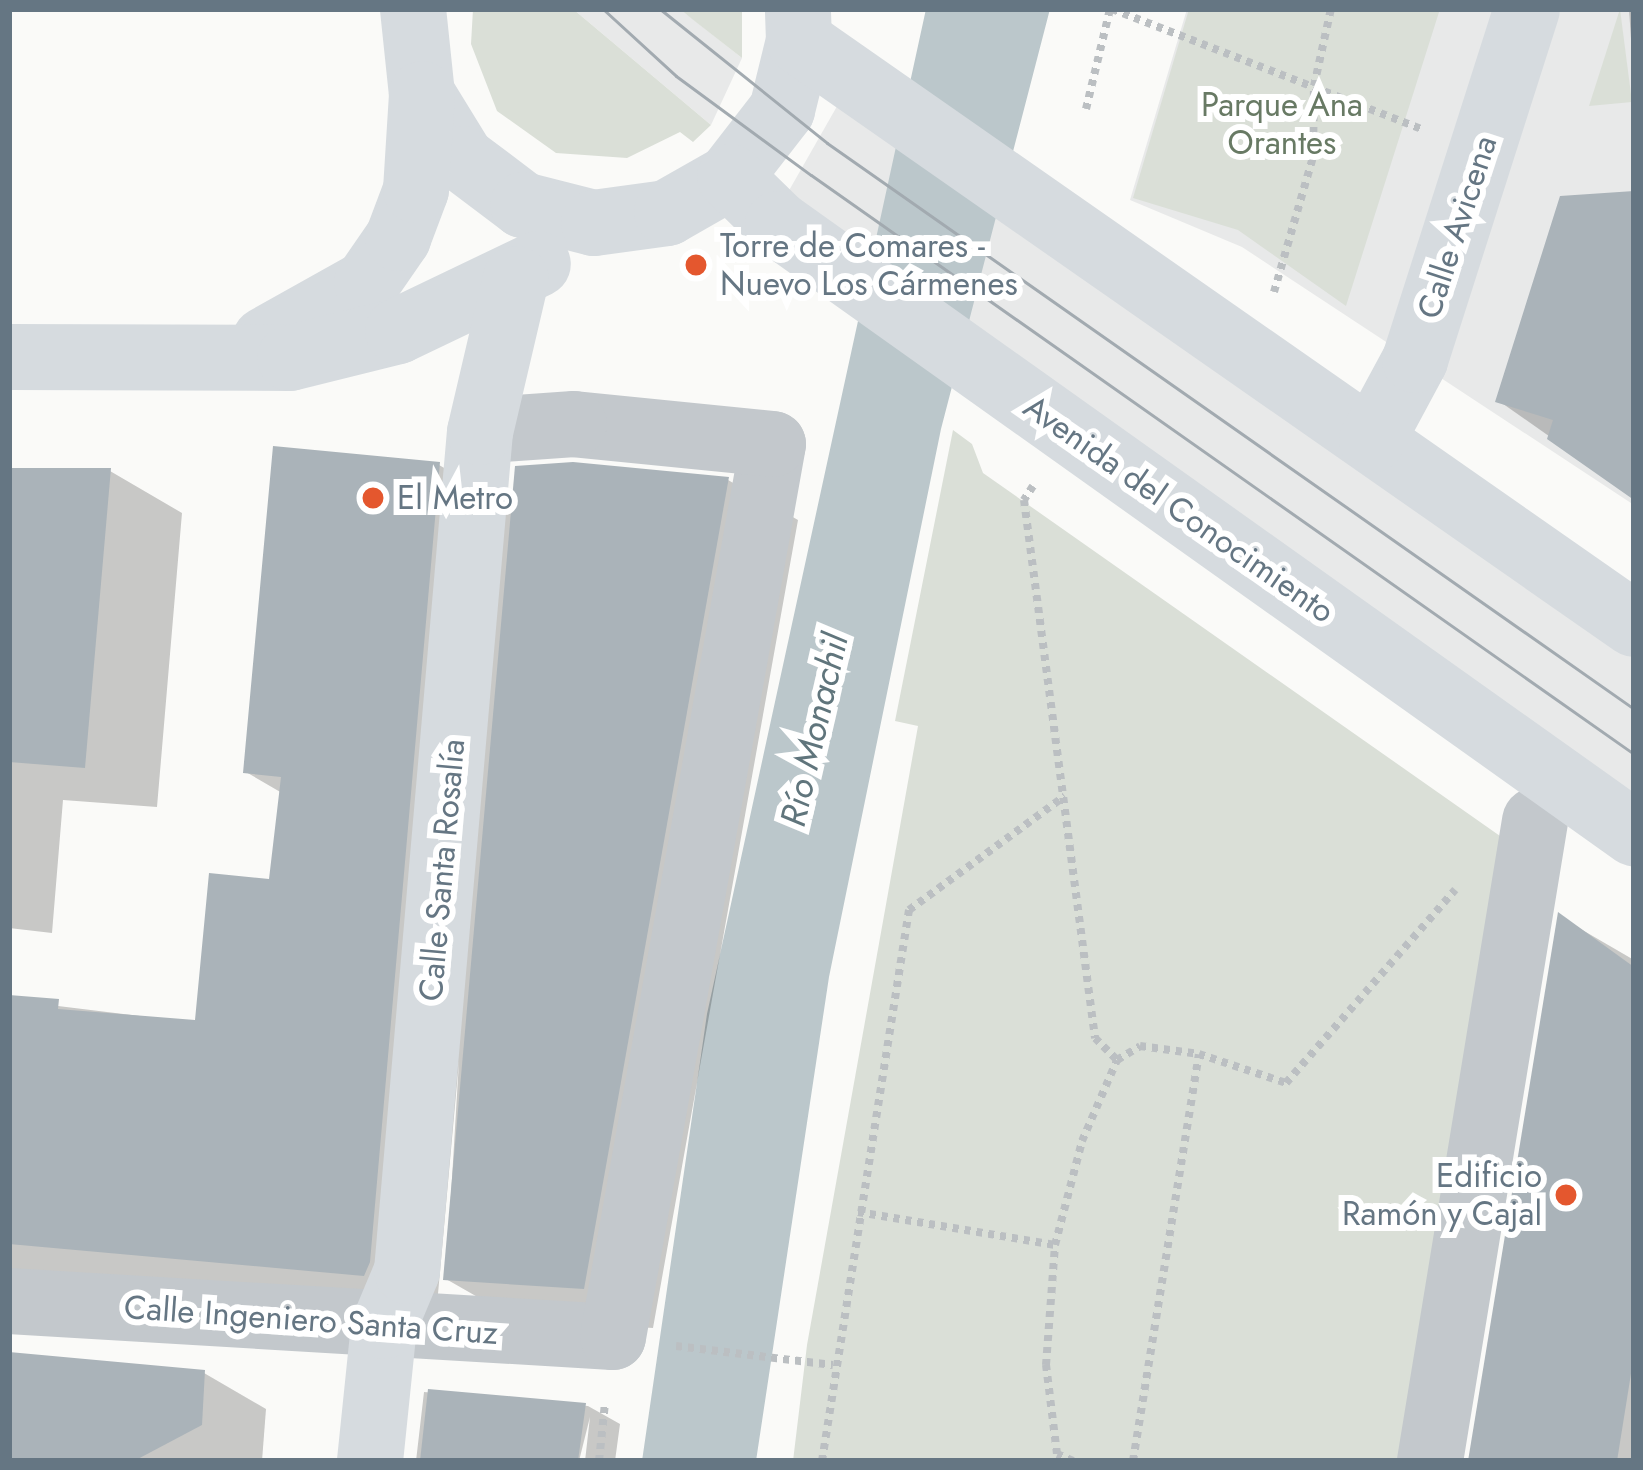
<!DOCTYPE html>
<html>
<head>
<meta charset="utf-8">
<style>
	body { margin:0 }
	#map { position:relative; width:1643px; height:1470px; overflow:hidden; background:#fafaf8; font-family:Jost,sans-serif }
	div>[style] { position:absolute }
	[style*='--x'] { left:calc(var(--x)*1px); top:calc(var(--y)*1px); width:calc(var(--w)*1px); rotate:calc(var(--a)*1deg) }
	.built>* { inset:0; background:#e8e9e9 }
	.green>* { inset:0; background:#dadfd7 }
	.water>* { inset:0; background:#bbc7cb }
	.shadow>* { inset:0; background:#0003 }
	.building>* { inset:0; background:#aab3b9 }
	.path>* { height:8px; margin-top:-4px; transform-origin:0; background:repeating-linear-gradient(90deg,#bbbfc2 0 6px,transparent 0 12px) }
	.street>* { height:66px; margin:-33px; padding:0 33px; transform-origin:33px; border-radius:33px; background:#c3c8cc }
	.secondary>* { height:66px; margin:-33px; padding:0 33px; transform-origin:33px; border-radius:33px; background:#d6dbdf }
	.tram>* { height:3px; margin:-1.5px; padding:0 1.5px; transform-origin:1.5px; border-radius:1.5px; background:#a2aab0 }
	.dots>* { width:33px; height:33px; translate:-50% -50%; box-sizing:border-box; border:6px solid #fff; border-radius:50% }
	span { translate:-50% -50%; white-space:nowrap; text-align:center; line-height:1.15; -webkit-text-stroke:12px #fff; paint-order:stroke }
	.park-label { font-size:33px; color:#687a64 }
	.street-label { font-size:33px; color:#657683 }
	.poi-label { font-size:33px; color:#657683 }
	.left { translate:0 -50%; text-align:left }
	.right { translate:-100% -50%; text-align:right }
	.water-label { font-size:36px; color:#60757c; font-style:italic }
	.frame { position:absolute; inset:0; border:12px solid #657683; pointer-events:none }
</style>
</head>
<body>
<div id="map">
	<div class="built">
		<i style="clip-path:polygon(573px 9px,680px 9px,742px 58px,711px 125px)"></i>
		<i style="clip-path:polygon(1187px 9px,1634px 9px,1634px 505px,1242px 247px,1130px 200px)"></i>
		<i style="clip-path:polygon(840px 101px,1634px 656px,1634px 800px,787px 194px)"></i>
	</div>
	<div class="green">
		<i style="clip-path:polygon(473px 9px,573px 9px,711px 125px,693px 142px,680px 132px,627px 158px,556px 153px,497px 111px,471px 44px)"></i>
		<i style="clip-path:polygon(680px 9px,742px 9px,742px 58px,692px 19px)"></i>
		<i style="clip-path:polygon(1189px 9px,1440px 9px,1346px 306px,1238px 230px,1133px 198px)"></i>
		<i style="clip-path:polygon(1620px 9px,1632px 102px,1589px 106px)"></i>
		<i style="clip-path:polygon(953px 430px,972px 444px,983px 473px,1510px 843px,1408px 1461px,793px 1461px,807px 1345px,918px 726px,895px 721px)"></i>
	</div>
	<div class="water">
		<i style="clip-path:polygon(926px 9px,1050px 9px,941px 429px,829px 977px,756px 1461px,642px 1461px,707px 1014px)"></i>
	</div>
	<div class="shadow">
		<i style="clip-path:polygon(1629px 9px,1634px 9px,1634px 83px)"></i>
		<i style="clip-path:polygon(1634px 194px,1634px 496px,1499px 401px)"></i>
		<i style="clip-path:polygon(439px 465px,514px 508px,728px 480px,798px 520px,653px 1328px,516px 1319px,446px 1279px,459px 1061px,436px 1316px,9px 1278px,9px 1000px,197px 1023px,271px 882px,282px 793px,246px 772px)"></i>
		<i style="clip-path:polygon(9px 471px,110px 471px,182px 513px,157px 807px,63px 800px,52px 933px,9px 928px)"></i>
		<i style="clip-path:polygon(1560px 917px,1634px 960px,1634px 1461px,1471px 1461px)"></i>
		<i style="clip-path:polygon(9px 1355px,204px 1373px,266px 1409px,262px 1461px,9px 1461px)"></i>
		<i style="clip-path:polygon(424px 1392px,588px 1406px,620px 1424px,615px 1461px,585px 1461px,590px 1417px,579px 1461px,416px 1461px)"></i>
	</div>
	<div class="building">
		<i style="clip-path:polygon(1634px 191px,1634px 500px,1547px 439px,1553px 420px,1495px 402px,1560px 196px)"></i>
		<i style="clip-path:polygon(273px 446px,440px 462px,370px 1262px,364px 1276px,9px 1244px,9px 995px,59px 999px,58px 1009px,195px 1020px,209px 873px,269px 879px,281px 777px,243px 773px)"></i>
		<i style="clip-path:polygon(573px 462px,729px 477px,584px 1289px,443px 1280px,515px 466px)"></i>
		<i style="clip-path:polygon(9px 468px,111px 468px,85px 768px,9px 762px)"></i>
		<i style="clip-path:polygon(1558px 912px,1634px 967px,1634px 1355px,1617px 1461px,1468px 1461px)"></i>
		<i style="clip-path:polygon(9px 1352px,205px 1370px,202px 1425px,134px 1461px,9px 1461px)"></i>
		<i style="clip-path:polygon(428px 1389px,586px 1403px,578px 1461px,420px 1461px)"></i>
	</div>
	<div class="path">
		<i style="--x:1112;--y:9;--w:335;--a:21.2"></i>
		<i style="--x:1086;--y:109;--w:103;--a:-76.5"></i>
		<i style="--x:1274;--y:292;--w:141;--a:-73.9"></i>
		<i style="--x:1313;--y:157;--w:71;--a:-89.2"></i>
		<i style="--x:1314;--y:86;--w:79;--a:-77.6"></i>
		<i style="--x:1033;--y:486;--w:17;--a:123"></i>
		<i style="--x:1024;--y:500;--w:543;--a:82.48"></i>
		<i style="--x:1095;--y:1038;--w:31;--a:45"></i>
		<i style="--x:858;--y:1212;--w:200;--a:9.5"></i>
		<i style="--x:676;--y:1346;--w:158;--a:6.9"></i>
		<i style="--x:599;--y:1461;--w:58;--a:-84.1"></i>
		<i style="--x:822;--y:1461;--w:558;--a:-81.03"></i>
		<i style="--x:909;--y:910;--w:193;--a:-36.2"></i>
		<i style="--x:1073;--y:1461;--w:17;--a:-156"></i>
		<i style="--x:1057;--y:1454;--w:90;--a:-97"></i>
		<i style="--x:1046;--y:1365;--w:120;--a:-85.7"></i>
		<i style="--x:1055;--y:1245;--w:107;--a:-75.4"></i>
		<i style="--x:1082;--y:1141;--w:88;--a:-66.6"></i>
		<i style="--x:1117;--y:1060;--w:27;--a:-31"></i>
		<i style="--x:1140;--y:1046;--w:60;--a:7.7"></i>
		<i style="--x:1199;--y:1054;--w:92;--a:18.4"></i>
		<i style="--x:1286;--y:1083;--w:257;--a:-48.8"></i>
		<i style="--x:1133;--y:1461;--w:412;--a:-80.8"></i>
	</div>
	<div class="street">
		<i style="--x:9;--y:1301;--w:605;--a:3.41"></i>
		<i style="--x:613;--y:1337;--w:907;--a:-79.84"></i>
		<i style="--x:773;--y:444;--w:200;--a:-174.3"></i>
		<i style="--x:574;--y:424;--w:72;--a:176"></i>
		<i style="--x:1430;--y:1461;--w:649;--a:-80.68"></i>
	</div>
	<div class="secondary">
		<i style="--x:413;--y:9;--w:85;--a:84"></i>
		<i style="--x:422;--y:94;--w:76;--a:58.4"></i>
		<i style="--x:462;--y:159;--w:76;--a:37"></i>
		<i style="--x:523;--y:205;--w:73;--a:14.2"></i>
		<i style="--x:594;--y:223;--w:74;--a:-7.8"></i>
		<i style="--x:667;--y:213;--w:73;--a:-29.7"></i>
		<i style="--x:730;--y:177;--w:85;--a:-52.2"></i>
		<i style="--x:782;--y:110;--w:71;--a:-76.2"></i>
		<i style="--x:799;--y:41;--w:32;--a:-92"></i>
		<i style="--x:799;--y:41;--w:1018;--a:34.92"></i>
		<i style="--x:730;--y:177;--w:67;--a:44.4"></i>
		<i style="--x:778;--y:224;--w:1051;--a:35.43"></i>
		<i style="--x:265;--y:340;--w:117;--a:-29.2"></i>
		<i style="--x:367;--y:283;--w:55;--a:-55.4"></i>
		<i style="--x:398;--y:238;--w:51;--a:-69.4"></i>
		<i style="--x:416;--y:190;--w:96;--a:-86.4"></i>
		<i style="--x:9;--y:357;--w:281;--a:0.2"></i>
		<i style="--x:290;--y:358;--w:111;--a:-14"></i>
		<i style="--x:398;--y:331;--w:155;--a:-25.6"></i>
		<i style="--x:1372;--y:440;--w:91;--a:-61.7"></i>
		<i style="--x:1415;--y:360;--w:368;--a:-72.3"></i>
		<i style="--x:370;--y:1461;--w:136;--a:-84.1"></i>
		<i style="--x:384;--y:1326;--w:60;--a:-67.3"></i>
		<i style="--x:407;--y:1271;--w:842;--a:-85.03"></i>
		<i style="--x:480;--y:432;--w:157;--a:-76.8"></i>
	</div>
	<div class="tram">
		<i style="--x:603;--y:9;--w:99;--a:42.5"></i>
		<i style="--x:676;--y:76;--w:167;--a:36.3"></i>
		<i style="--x:811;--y:175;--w:1006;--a:35.13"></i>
		<i style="--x:660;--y:9;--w:214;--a:38.7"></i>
		<i style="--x:827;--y:143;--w:986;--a:35.04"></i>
	</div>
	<div class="dots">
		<i style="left:696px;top:265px;background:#e4572e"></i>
		<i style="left:373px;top:498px;background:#e4572e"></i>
		<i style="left:1566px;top:1195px;background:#e4572e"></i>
	</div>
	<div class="park-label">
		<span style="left:1282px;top:124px">Parque Ana<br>Orantes</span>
	</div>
	<div class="street-label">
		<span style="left:1457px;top:227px;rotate:-72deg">Calle Avicena</span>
		<span style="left:1179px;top:509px;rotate:35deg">Avenida del Conocimiento</span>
		<span style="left:442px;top:870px;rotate:-85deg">Calle Santa Rosalía</span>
		<span style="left:311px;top:1320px;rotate:4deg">Calle Ingeniero Santa Cruz</span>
	</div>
	<div class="poi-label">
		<span class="left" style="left:720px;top:265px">Torre de Comares -<br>Nuevo Los Cármenes</span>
		<span class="left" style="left:397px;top:498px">El Metro</span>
		<span class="right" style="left:1542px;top:1195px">Edificio<br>Ramón y Cajal</span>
	</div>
	<div class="water-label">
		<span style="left:814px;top:730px;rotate:-77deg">Río Monachil</span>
	</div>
	<div class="frame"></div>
</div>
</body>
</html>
